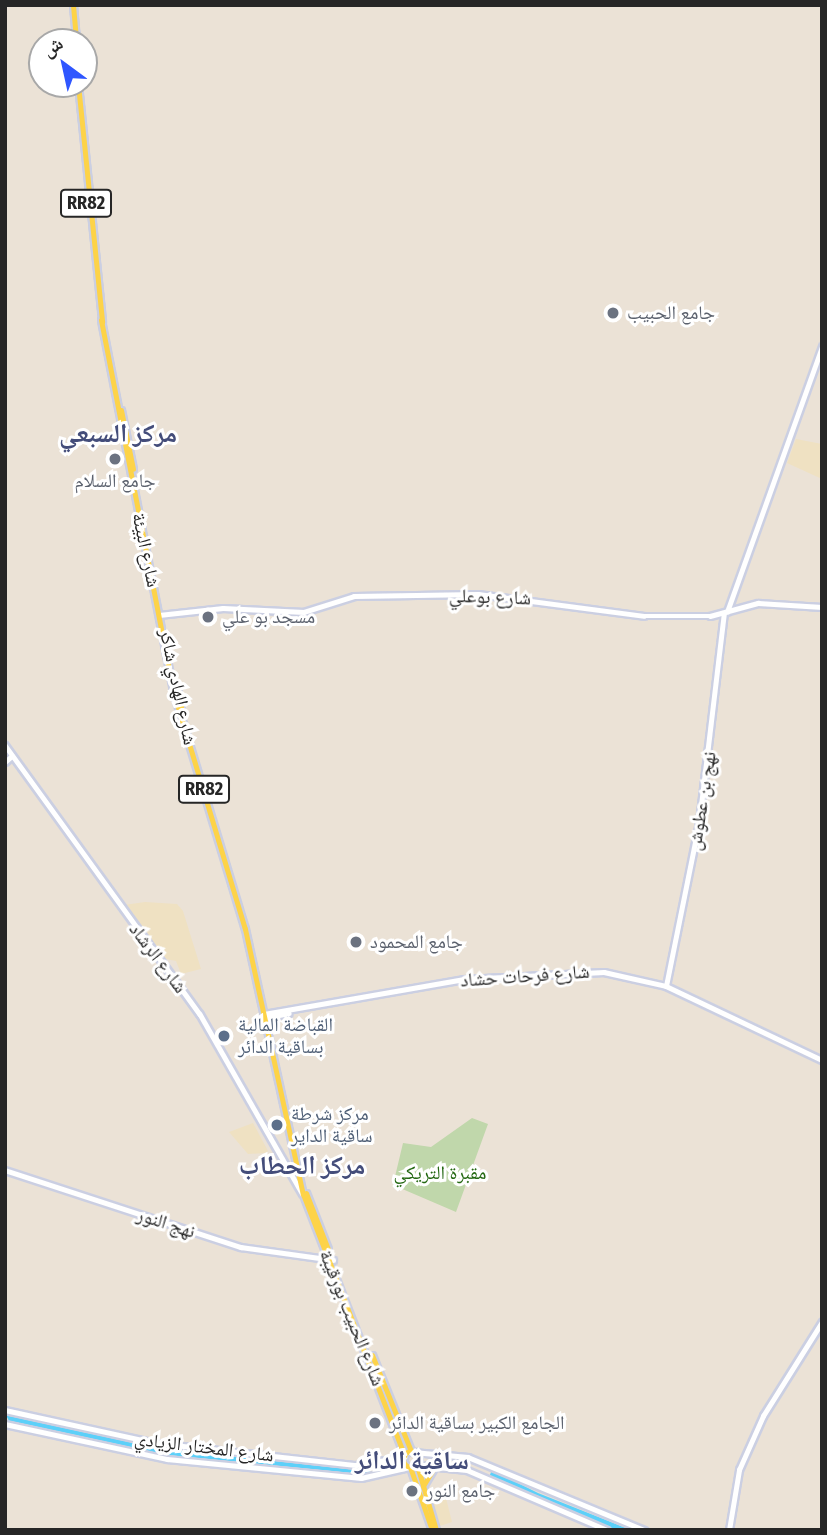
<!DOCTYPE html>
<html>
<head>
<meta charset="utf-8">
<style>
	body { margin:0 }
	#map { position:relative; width:827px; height:1535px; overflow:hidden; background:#ebe2d6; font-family:"Fira Sans Condensed","Noto Naskh Arabic",sans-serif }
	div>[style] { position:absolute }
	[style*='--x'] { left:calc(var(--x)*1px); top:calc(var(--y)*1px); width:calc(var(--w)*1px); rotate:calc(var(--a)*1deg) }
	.education>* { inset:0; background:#efe1c2 }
	.cemetery>* { inset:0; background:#c0d7ab }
	.water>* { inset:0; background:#5cd0f9 }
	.roads { filter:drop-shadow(2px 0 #cbcfe2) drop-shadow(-2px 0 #cbcfe2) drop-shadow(0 2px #cbcfe2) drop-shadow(0 -2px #cbcfe2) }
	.secondary>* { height:4.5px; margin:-2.25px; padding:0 2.25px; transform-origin:2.25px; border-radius:2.25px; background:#fff }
	.primary>* { height:5px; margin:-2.5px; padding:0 2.5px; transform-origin:2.5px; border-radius:2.5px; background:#fdd348 }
	.primary>.ring { margin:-2.5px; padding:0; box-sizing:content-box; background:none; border:5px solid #fdd348; border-radius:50% }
	.dots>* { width:19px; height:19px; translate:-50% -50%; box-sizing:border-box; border:4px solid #fff; border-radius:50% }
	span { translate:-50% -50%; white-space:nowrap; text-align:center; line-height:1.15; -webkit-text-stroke:6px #fff; paint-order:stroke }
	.shield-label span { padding:2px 5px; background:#fff; border:2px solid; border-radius:5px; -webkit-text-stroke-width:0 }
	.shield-label { font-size:18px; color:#262626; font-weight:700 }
	.worship-label { font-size:19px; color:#5b616d }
	.left { translate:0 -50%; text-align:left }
	.street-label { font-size:19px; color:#262626 }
	.service-label { font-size:19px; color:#4e5e75 }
	.park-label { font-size:19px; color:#246812 }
	.district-label { font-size:26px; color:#444d7a; font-weight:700 }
	.frame { position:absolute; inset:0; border:7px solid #262626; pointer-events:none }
	.north { position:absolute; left:28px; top:28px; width:70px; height:70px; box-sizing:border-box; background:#fff; border:2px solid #a8a8a8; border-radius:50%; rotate:327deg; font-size:19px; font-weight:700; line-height:28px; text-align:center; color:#262626 }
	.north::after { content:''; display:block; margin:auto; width:24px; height:32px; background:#2f56ff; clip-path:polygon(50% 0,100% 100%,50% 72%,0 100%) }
</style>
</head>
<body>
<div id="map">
	<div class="education">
		<i style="clip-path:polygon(796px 439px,822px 444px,822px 479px,787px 463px)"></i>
		<i style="clip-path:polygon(145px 902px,177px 904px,183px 911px,201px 969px,181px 974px,176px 961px,166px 959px,124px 905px)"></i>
		<i style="clip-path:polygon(253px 1123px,268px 1151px,265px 1153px,248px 1154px,229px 1132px)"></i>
		<i style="clip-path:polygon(445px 1494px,452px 1522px,440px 1526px,431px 1499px)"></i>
	</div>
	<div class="cemetery">
		<i style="clip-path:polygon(472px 1118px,488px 1124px,456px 1212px,393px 1185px,403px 1143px,431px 1147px)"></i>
	</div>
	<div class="water">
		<i style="clip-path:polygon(5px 1413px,164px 1448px,369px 1468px,370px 1475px,162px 1456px,10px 1423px)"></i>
		<i style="clip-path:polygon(492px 1470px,538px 1493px,631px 1530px,611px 1530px,535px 1500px,489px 1477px)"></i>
	</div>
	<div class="roads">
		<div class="secondary">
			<i style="--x:727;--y:612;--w:282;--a:-70.3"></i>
			<i style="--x:159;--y:615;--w:64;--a:-6.2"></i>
			<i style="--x:223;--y:608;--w:81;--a:2.8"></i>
			<i style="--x:304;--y:612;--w:52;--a:-17.7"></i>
			<i style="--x:354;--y:596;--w:124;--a:-0.9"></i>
			<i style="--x:478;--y:594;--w:167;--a:7.5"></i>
			<i style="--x:644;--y:616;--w:66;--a:0"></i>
			<i style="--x:710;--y:616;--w:50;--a:-15.2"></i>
			<i style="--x:758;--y:603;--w:64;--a:3.6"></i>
			<i style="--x:5;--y:745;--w:332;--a:54.1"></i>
			<i style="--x:200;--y:1014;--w:206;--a:60.3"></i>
			<i style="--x:5;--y:762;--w:9;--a:-41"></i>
			<i style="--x:666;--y:986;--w:167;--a:-78.6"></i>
			<i style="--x:699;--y:822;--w:210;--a:-83.2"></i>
			<i style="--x:264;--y:1014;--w:203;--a:-9.9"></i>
			<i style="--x:464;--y:979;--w:140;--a:-2.9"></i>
			<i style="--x:604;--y:972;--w:64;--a:12.7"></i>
			<i style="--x:666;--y:986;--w:173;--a:25.4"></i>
			<i style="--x:264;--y:1018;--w:25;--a:-11"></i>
			<i style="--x:5;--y:1170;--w:248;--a:18.1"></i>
			<i style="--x:241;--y:1247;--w:93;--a:8"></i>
			<i style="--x:5;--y:1410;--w:155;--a:12.3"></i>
			<i style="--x:156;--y:1443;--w:201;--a:6.3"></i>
			<i style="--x:356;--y:1465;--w:49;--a:-9.5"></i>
			<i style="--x:5;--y:1424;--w:166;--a:12.2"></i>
			<i style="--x:167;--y:1459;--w:195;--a:5.6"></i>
			<i style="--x:361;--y:1478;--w:49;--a:-12.9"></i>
			<i style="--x:413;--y:1452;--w:55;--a:5.2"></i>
			<i style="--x:468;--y:1457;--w:191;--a:22.5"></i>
			<i style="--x:418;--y:1465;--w:49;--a:5.8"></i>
			<i style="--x:467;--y:1470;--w:152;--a:23.2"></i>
			<i style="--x:729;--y:1530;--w:61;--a:-80.5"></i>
			<i style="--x:739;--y:1470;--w:59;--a:-66"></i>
			<i style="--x:763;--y:1416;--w:111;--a:-57.9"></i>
		</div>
		<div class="primary">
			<i style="--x:73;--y:5;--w:37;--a:85"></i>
			<i style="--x:78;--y:84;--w:239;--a:84.2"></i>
			<i style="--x:101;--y:320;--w:381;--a:79"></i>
			<i style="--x:174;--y:694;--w:245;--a:73.2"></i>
			<i style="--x:245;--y:929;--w:271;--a:77.7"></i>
			<i style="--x:303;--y:1194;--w:280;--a:68.8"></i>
			<i style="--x:121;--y:410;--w:60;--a:78.5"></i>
			<i style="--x:176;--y:685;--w:22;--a:77"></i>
			<i style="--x:306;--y:1193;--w:60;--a:68.6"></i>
			<i style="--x:372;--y:1355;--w:104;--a:67.9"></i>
			<i class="ring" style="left:403px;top:1451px;width:11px;height:11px"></i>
			<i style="--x:417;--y:1465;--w:68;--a:73.7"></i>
			<i style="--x:410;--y:1467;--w:67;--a:70.8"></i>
			<i style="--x:423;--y:1486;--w:23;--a:-59"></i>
		</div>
	</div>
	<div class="dots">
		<i style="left:613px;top:313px;background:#6b7280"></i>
		<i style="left:115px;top:459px;background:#6b7280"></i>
		<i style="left:208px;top:617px;background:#6b7280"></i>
		<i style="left:356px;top:942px;background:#6b7280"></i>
		<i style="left:224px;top:1036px;background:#5c6f8a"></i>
		<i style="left:277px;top:1125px;background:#5c6f8a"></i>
		<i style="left:375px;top:1423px;background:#6b7280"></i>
		<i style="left:412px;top:1491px;background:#6b7280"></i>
	</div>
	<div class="shield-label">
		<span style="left:86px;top:203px">RR82</span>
		<span style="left:204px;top:789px">RR82</span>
	</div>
	<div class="worship-label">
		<span class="left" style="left:627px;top:313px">جامع الحبيب</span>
		<span style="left:115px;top:481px">جامع السلام</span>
		<span class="left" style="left:222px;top:617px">مسجد بو علي</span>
		<span class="left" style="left:370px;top:942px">جامع المحمود</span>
		<span class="left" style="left:389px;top:1423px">الجامع الكبير بساقية الدائر</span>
		<span class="left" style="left:426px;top:1491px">جامع النور</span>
	</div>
	<div class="street-label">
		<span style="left:146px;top:550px;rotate:78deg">شارع البيئة</span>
		<span style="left:490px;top:597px;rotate:2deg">شارع بوعلي</span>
		<span style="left:178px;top:687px;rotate:78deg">شارع الهادي شاكر</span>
		<span style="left:702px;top:801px;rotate:-81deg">نهج بن عطوش</span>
		<span style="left:158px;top:958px;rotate:53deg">شارع الرشاد</span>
		<span style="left:525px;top:976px;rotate:-4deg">شارع فرحات حشاد</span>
		<span style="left:166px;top:1223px;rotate:18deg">نهج النور</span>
		<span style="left:352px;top:1318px;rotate:68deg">شارع الحبيب بورقيبة</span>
		<span style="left:204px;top:1447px;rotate:7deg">شارع المختار الزيادي</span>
	</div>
	<div class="service-label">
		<span class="left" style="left:238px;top:1036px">القباضة المالية<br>بساقية الدائر</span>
		<span class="left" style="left:291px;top:1125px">مركز شرطة<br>ساقية الداير</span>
	</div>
	<div class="park-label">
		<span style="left:440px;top:1173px">مقبرة التريكي</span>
	</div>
	<div class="district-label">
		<span style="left:118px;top:434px">مركز السبعي</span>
		<span style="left:302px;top:1166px">مركز الحطاب</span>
		<span style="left:412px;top:1461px">ساقية الدائر</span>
	</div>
	<div class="frame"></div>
	<div class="north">ش</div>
</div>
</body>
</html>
